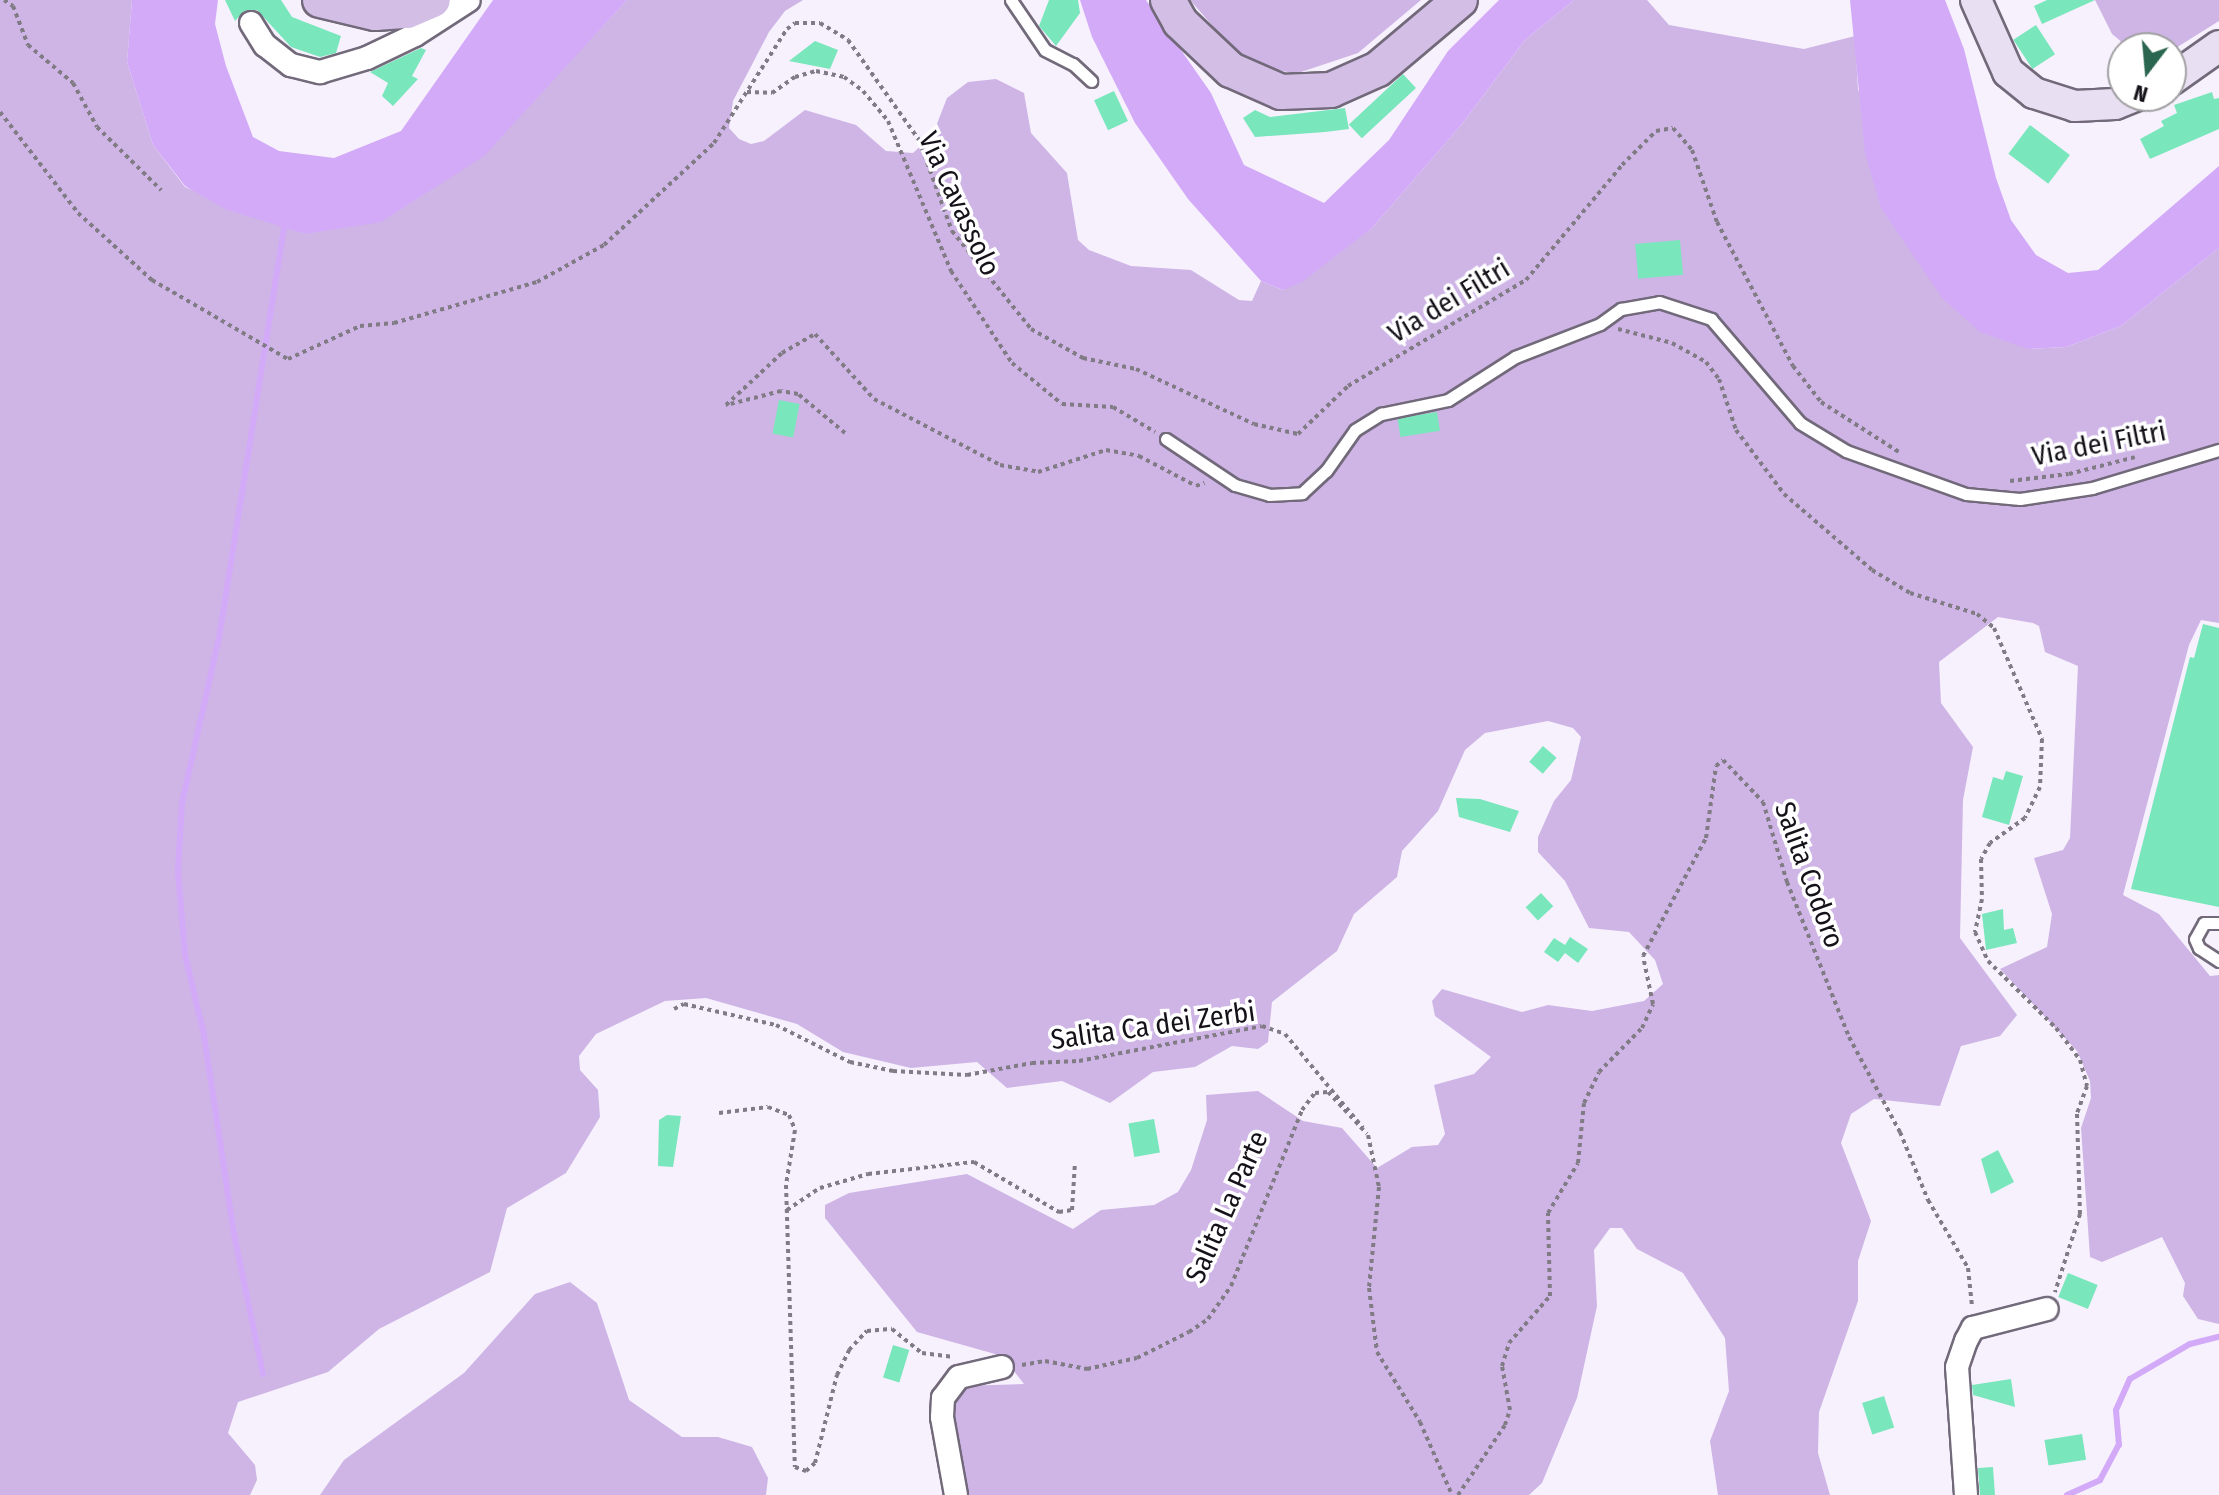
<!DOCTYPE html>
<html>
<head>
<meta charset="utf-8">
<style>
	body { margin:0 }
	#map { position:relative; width:2219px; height:1495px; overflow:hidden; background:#f7f1fd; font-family:"Fira Sans Condensed",sans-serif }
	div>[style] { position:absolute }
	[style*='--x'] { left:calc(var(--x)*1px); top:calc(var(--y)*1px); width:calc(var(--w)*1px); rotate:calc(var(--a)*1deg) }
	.green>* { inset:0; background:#ceb5e6 }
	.water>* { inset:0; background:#d3aaf8 }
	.stream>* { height:6px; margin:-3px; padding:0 3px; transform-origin:3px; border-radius:3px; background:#d3aaf8 }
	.building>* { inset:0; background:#7ae6bc; transform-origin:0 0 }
	.path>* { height:4px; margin-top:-2px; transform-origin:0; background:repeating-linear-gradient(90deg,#807b84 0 4px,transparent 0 8px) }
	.roads { filter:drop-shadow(2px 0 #72697a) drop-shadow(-2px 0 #72697a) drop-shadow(0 2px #72697a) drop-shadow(0 -2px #72697a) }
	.lane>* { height:11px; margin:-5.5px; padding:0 5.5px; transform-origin:5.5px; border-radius:5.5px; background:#fff }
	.street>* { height:22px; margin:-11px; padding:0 11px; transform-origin:11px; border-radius:11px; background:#fff }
	.secondary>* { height:30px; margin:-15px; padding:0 15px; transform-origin:15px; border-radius:15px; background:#e9dff2 }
	.primary>* { height:34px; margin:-17px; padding:0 17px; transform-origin:17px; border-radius:17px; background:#d3bfe6 }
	span { translate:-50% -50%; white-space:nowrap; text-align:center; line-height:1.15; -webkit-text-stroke:7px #fff; paint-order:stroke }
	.street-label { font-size:28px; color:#151118 }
	.north { position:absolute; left:2107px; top:32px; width:80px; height:80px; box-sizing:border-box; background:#fff; border:2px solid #a1a0a3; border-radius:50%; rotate:196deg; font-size:22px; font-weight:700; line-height:32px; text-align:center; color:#151118 }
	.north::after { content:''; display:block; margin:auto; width:28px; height:36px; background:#2b6651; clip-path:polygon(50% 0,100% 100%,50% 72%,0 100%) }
</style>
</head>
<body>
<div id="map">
	<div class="green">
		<i style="clip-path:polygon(0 0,132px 0,127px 62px,153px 145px,185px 187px,305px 234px,586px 44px,627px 0,803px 0,785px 11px,769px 32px,733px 101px,729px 128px,739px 139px,751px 144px,764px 141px,805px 110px,856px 125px,886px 151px,913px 153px,933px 134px,947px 98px,968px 82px,996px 79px,1024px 93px,1031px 133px,1067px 173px,1078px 240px,1089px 250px,1131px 266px,1191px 270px,1239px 300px,1252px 301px,1261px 281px,1283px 290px,1372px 228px,1462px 124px,1525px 40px,1574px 0,1647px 0,1669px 25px,1804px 49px,1855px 36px,1858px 90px,2028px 349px,2066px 347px,2121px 326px,2219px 248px,2219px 623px,2201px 620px,2189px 645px,2123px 895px,2159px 914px,2210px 976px,2219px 975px,2219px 1324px,2198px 1319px,2183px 1296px,2185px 1283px,2162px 1237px,2102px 1262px,2090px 1257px,2081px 1128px,2091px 1098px,2090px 1081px,2077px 1051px,2000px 969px,2047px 947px,2052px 914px,2034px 858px,2063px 850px,2070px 838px,2078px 666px,2045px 652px,2039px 626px,2033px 623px,1998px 617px,1939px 662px,1941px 703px,1973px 747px,1963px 800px,1960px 938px,2017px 1015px,2000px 1036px,1961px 1046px,1940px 1106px,1874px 1099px,1851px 1114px,1841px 1143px,1871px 1221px,1858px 1261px,1858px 1301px,1819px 1412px,1818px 1453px,1830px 1495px,1718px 1495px,1710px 1441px,1729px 1391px,1725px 1338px,1683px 1273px,1637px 1249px,1622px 1228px,1610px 1228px,1594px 1250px,1597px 1306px,1577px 1398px,1542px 1483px,1529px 1495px,966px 1495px,950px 1410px,960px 1386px,1024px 1384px,1002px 1356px,917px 1332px,825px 1218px,825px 1205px,849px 1193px,967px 1174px,1073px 1229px,1101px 1210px,1154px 1205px,1178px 1192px,1191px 1170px,1207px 1120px,1206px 1095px,1258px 1091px,1303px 1121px,1342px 1128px,1377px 1168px,1412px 1147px,1438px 1145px,1445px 1134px,1434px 1085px,1474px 1074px,1491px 1057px,1435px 1016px,1432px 1001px,1442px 989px,1522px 1012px,1548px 1005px,1592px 1011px,1644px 1001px,1663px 984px,1655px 960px,1629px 932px,1589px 928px,1565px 881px,1538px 852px,1538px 837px,1554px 801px,1571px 780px,1581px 737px,1573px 728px,1548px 721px,1485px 733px,1465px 750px,1438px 811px,1402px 851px,1397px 877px,1354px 914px,1337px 951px,1272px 1002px,1268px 1042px,1258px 1049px,1232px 1046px,1195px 1067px,1153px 1072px,1110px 1103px,1062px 1081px,1007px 1088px,977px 1062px,911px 1068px,843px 1052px,797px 1024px,706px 998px,665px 1001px,596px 1034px,579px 1056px,580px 1070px,598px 1090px,600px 1117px,566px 1173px,507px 1208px,490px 1272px,379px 1329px,328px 1372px,238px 1402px,228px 1433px,255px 1465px,257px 1480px,250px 1495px,0 1495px)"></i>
		<i style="clip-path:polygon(1190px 0,1421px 0,1358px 53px,1295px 74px,1243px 61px)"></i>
		<i style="clip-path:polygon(2095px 0,2219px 0,2219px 21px,2171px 51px,2129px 48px,2112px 34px)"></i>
		<i style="clip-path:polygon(570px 1282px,597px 1303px,629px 1400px,682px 1437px,718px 1437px,752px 1447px,768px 1478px,766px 1495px,320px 1495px,344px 1460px,464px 1373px,535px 1294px)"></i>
	</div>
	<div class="water">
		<i style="clip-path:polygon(132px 0,218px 0,215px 24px,226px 66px,253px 137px,279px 151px,334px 158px,401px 131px,493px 0,627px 0,484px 156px,381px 222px,305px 234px,225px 209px,185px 186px,153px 145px,127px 62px)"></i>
		<i style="clip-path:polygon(1080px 0,1146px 0,1211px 93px,1244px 165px,1324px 203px,1389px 140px,1448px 51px,1499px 0,1574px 0,1525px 40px,1462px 124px,1372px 228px,1302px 282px,1283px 290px,1261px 281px,1188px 199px,1135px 123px,1092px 37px)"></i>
		<i style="clip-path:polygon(1850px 0,1945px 0,1964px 49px,1996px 178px,2011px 220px,2036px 255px,2068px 273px,2098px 270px,2219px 166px,2219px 248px,2121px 326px,2066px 347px,2028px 349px,1980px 332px,1943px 299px,1881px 208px,1865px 153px)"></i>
	</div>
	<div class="stream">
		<i style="--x:263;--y:1374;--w:143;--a:-101.7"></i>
		<i style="--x:234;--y:1234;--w:201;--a:-98.6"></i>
		<i style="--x:204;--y:1035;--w:82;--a:-103.4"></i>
		<i style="--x:185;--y:955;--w:84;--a:-94.8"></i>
		<i style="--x:178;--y:871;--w:68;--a:-86.6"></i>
		<i style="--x:182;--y:803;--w:169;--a:-77.4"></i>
		<i style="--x:219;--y:638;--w:420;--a:-81"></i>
		<i style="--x:2067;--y:1495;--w:36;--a:-24"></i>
		<i style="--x:2100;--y:1480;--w:40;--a:-62"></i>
		<i style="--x:2119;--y:1445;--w:35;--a:-95"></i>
		<i style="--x:2116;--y:1410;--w:34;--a:-66"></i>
		<i style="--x:2130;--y:1379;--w:69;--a:-30.3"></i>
		<i style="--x:2190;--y:1344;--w:30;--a:-14"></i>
	</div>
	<div class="building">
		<i style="clip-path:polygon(225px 0,281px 0,292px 17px,341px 36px,336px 53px,320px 57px,291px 47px,257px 10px,244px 11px,235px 21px)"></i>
		<i style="clip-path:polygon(1049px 0,1078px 0,1080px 13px,1056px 46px,1039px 26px)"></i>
		<i style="clip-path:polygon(2047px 0,2095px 0,2042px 24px,2034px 6px)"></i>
		<i style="left:2036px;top:25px;width:35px;height:27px;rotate:57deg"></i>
		<i style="clip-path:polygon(815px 41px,838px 50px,830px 69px,789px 61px)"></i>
		<i style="clip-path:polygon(421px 48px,426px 50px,412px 76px,418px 79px,393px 106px,382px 96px,388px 83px,370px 72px)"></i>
		<i style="left:1403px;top:74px;width:19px;height:74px;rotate:47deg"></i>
		<i style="left:1114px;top:91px;width:33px;height:22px;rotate:65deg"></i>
		<i style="clip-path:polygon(2212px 92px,2214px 99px,2219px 98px,2219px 129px,2150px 159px,2140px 139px,2164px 126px,2161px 121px,2177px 113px,2174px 105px)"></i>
		<i style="clip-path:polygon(1345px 108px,1349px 129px,1325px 132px,1255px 137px,1243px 118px,1255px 110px,1270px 117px)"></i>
		<i style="left:2030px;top:125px;width:50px;height:36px;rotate:37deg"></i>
		<i style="left:1680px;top:240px;width:35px;height:45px;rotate:85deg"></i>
		<i style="left:779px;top:400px;width:21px;height:34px;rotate:11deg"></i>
		<i style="left:1437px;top:412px;width:19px;height:40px;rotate:81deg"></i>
		<i style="clip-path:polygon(2203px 624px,2219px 628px,2219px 907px,2131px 889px,2190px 657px,2194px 658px)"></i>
		<i style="left:1543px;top:746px;width:18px;height:21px;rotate:41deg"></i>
		<i style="clip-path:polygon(2006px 771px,2023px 776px,2009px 825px,1982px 817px,1993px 777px,2003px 780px)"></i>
		<i style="clip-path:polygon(1456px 798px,1480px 799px,1519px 811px,1510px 832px,1459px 817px)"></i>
		<i style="left:1541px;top:893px;width:18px;height:21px;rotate:47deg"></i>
		<i style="clip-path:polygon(2003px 909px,2004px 930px,2013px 928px,2017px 943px,1986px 950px,1982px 914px)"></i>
		<i style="clip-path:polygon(1570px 937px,1588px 949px,1578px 963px,1565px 953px,1558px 962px,1544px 952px,1554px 938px,1565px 945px)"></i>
		<i style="clip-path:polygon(667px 1115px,681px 1116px,673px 1167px,658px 1166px,659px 1120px)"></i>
		<i style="left:1154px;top:1119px;width:34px;height:26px;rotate:80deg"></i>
		<i style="clip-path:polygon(1998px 1150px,2014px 1182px,1991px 1194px,1981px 1159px)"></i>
		<i style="left:2068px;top:1273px;width:32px;height:26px;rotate:22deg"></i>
		<i style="left:893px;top:1345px;width:17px;height:34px;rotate:17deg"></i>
		<i style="clip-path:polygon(2011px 1379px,2015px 1407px,1973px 1395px,1972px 1385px)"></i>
		<i style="left:1884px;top:1396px;width:33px;height:23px;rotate:72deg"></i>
		<i style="left:2082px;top:1434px;width:26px;height:38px;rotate:81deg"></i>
		<i style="left:1993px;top:1467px;width:28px;height:15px;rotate:86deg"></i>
	</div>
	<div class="path">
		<i style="--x:4;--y:0;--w:11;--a:34"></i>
		<i style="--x:13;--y:6;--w:42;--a:69"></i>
		<i style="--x:28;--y:45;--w:59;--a:40.2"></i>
		<i style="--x:73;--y:83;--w:50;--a:61.4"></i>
		<i style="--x:97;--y:127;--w:90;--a:44.5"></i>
		<i style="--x:747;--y:92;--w:25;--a:2"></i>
		<i style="--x:772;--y:93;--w:28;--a:-35"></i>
		<i style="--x:795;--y:77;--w:22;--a:-16"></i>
		<i style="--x:816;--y:71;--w:29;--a:12"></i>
		<i style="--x:844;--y:77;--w:24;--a:36"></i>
		<i style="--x:863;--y:91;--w:39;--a:50"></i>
		<i style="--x:888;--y:121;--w:163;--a:67.2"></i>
		<i style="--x:951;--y:271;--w:110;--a:56.5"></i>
		<i style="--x:1012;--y:363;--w:65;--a:39.4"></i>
		<i style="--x:1062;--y:404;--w:51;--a:3.4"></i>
		<i style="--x:1113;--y:407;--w:49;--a:30.8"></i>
		<i style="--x:0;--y:112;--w:128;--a:52.3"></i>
		<i style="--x:78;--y:213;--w:100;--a:42.2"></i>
		<i style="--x:152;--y:280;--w:157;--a:30.2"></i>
		<i style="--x:288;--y:359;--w:79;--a:-24.6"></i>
		<i style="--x:360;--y:326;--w:34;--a:-5"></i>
		<i style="--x:394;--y:323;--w:149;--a:-16"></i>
		<i style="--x:537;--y:282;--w:77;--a:-28.9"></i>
		<i style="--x:604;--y:245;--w:150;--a:-42.8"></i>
		<i style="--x:714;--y:143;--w:135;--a:-57.4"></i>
		<i style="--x:787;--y:29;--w:10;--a:-37"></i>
		<i style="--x:795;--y:23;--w:25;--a:0"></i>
		<i style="--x:820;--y:23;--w:33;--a:31"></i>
		<i style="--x:848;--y:40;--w:123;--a:54.6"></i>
		<i style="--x:919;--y:140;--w:97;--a:70.1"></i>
		<i style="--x:952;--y:231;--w:126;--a:51.1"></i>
		<i style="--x:1031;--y:329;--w:60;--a:29.1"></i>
		<i style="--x:1083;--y:358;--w:54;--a:11.7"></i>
		<i style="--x:1136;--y:369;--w:130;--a:25"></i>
		<i style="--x:1254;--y:424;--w:45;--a:12.8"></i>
		<i style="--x:1298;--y:434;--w:69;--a:-43.8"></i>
		<i style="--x:1348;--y:386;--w:207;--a:-30.8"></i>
		<i style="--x:1526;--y:280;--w:150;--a:-50.1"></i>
		<i style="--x:1622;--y:165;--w:48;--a:-45"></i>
		<i style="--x:1656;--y:131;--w:17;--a:-10"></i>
		<i style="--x:1673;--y:128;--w:29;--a:49"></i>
		<i style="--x:1692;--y:150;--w:76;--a:70.9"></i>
		<i style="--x:1717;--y:222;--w:163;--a:62.2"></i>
		<i style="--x:1793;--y:366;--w:46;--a:52.1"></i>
		<i style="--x:1821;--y:402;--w:93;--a:32.7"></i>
		<i style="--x:1618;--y:329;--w:56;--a:14.5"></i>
		<i style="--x:1672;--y:343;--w:39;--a:29"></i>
		<i style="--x:1706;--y:362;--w:21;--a:53"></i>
		<i style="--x:1719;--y:379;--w:54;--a:71.6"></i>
		<i style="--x:1736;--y:430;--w:80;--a:53.1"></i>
		<i style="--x:1784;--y:494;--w:116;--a:40.8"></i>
		<i style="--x:1872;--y:570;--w:44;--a:31.2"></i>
		<i style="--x:1910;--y:593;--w:70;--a:17.4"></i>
		<i style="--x:1977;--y:614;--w:22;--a:39"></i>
		<i style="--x:1994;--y:628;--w:121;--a:66.6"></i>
		<i style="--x:2042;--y:739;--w:48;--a:92.4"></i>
		<i style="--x:2040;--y:787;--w:34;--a:116"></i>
		<i style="--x:2025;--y:818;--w:43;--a:144.5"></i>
		<i style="--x:1990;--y:843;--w:18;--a:119"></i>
		<i style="--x:1981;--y:859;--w:40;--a:88.6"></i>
		<i style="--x:1982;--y:899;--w:34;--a:102"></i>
		<i style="--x:1975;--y:932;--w:32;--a:66"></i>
		<i style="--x:1988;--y:961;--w:95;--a:44.6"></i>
		<i style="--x:2056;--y:1028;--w:40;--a:53"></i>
		<i style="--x:2080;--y:1060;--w:27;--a:75"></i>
		<i style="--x:2087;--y:1086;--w:30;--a:110"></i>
		<i style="--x:2077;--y:1114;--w:100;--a:88.3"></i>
		<i style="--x:2080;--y:1214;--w:82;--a:107.8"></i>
		<i style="--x:845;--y:433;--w:61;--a:-140.3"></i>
		<i style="--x:798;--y:394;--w:17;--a:-170"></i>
		<i style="--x:781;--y:391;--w:57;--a:165.7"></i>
		<i style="--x:726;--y:405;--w:76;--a:-42.9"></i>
		<i style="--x:782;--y:353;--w:38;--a:-30"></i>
		<i style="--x:815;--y:334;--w:88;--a:47.8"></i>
		<i style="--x:874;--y:399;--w:142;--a:27.6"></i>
		<i style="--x:1000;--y:465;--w:39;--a:10"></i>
		<i style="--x:1038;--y:472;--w:71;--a:-17.9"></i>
		<i style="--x:1106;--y:450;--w:34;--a:10"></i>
		<i style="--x:1139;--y:456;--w:64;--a:27.8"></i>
		<i style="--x:1196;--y:486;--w:9;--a:-21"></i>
		<i style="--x:2010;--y:481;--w:59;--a:-6.8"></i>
		<i style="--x:2069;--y:474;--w:68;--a:-14.4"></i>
		<i style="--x:674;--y:1009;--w:11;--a:-27"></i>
		<i style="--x:684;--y:1004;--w:94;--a:12.9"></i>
		<i style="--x:776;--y:1025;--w:83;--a:26.6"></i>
		<i style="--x:850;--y:1062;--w:44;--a:11.8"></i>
		<i style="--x:893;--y:1071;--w:74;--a:3.1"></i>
		<i style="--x:967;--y:1075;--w:66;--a:-10.5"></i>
		<i style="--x:1032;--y:1063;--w:47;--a:-2.4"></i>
		<i style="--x:1079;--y:1061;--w:186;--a:-10.8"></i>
		<i style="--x:1262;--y:1026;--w:24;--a:19"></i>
		<i style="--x:1285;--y:1034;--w:122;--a:50.3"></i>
		<i style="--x:719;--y:1113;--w:49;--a:-7"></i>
		<i style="--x:768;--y:1107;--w:22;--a:21"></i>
		<i style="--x:789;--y:1115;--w:16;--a:68"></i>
		<i style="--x:795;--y:1130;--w:56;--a:99.3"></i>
		<i style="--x:786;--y:1185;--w:282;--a:88.2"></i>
		<i style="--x:795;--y:1467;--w:12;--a:20"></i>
		<i style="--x:806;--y:1471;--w:12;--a:-42"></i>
		<i style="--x:815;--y:1463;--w:91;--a:-76"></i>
		<i style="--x:837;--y:1375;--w:28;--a:-64"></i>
		<i style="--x:849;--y:1350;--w:26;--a:-47"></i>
		<i style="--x:867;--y:1331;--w:25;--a:-5"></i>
		<i style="--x:892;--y:1329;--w:38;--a:39"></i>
		<i style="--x:922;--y:1353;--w:32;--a:7"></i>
		<i style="--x:1368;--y:1135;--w:53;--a:78.1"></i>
		<i style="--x:1379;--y:1187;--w:101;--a:95.7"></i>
		<i style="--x:1369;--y:1288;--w:64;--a:82.9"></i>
		<i style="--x:1377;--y:1352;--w:82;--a:58.4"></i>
		<i style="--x:1420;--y:1422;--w:80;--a:66.3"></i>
		<i style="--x:787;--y:1210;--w:40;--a:-34"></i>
		<i style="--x:820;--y:1188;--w:50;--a:-16.3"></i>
		<i style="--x:868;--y:1174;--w:107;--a:-6.5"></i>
		<i style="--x:974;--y:1162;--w:99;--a:30.5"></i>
		<i style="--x:1059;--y:1212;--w:13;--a:-9"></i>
		<i style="--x:1072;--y:1210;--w:48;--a:-86.4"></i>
		<i style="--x:1022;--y:1365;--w:23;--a:-10"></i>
		<i style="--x:1045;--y:1361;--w:43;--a:10.8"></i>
		<i style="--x:1087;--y:1369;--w:51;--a:-12.4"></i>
		<i style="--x:1137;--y:1358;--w:58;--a:-26.6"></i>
		<i style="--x:1189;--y:1332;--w:23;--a:-34"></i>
		<i style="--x:1208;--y:1319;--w:40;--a:-55.1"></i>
		<i style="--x:1231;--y:1286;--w:190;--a:-68"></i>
		<i style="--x:1302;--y:1110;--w:21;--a:-53"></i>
		<i style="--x:1315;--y:1093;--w:13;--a:-4"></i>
		<i style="--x:1328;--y:1092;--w:57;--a:47.1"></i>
		<i style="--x:1458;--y:1495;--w:84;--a:-56.1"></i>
		<i style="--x:1505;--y:1425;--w:16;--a:-72"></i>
		<i style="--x:1510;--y:1410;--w:45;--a:-100.3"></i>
		<i style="--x:1502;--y:1366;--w:24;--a:-73"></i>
		<i style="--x:1509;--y:1343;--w:62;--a:-48.9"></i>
		<i style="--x:1550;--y:1296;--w:83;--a:-91.4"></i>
		<i style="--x:1548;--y:1213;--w:58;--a:-59"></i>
		<i style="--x:1578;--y:1163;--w:60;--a:-84.3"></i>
		<i style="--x:1584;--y:1103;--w:34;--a:-64"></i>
		<i style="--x:1599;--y:1072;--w:62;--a:-45.7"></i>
		<i style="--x:1642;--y:1028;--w:26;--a:-65"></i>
		<i style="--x:1653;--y:1004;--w:49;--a:-101.8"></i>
		<i style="--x:1643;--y:956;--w:134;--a:-61.9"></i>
		<i style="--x:1706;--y:838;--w:73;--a:-82.1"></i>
		<i style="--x:1716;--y:766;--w:9;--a:-41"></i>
		<i style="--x:1723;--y:760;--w:58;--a:46.4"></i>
		<i style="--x:1763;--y:802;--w:84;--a:73.3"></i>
		<i style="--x:1787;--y:882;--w:167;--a:68.2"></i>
		<i style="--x:1849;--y:1037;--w:108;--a:61.8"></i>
		<i style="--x:1900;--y:1132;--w:74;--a:67.6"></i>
		<i style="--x:1928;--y:1200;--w:79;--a:59.5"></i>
		<i style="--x:1968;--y:1268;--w:38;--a:84"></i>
	</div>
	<div class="roads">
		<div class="lane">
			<i style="--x:1011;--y:0;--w:60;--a:55.8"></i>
			<i style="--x:1045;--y:50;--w:31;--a:27"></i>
			<i style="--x:1073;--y:64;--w:25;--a:43"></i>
			<i style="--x:1166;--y:439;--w:83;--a:33.7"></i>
			<i style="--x:1235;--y:485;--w:35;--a:16"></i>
			<i style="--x:1269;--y:495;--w:33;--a:-3"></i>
			<i style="--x:1302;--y:493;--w:33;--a:-43"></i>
			<i style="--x:1326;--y:471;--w:50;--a:-54.7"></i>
			<i style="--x:1355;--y:430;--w:31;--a:-32"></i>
			<i style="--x:1381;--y:414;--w:68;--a:-11.8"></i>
			<i style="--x:1448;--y:400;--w:80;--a:-32.7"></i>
			<i style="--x:1515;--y:357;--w:91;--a:-21.2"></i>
			<i style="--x:1600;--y:324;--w:26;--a:-36"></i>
			<i style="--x:1621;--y:309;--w:39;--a:-10"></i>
			<i style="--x:1659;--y:302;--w:55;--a:18.1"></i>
			<i style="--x:1711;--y:319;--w:137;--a:49.4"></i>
			<i style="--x:1800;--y:423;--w:54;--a:31.3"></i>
			<i style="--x:1846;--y:451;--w:127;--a:19.7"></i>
			<i style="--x:1966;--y:494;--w:54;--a:5.3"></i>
			<i style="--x:2020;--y:499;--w:73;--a:-8.7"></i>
			<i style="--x:2092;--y:488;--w:133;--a:-16.7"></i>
			<i style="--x:2219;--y:923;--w:15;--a:180"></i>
			<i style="--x:2204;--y:923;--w:18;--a:119"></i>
			<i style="--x:2195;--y:939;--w:10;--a:66"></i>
			<i style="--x:2199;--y:948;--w:24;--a:33"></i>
		</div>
		<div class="street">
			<i style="--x:251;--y:23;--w:26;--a:58"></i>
			<i style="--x:265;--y:45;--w:33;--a:38"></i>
			<i style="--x:291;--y:65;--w:30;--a:14"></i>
			<i style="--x:320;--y:72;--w:49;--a:-16.6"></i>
			<i style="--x:367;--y:58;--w:53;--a:-25.6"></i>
			<i style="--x:415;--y:35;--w:64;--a:-32.9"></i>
			<i style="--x:956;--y:1495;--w:79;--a:-100.2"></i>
			<i style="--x:942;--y:1417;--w:19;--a:-87"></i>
			<i style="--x:943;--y:1398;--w:26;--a:-53"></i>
			<i style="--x:959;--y:1377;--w:44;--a:-13.1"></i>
			<i style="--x:1966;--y:1495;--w:128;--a:-94"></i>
			<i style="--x:1957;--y:1367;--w:28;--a:-71"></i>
			<i style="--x:1966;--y:1341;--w:15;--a:-62"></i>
			<i style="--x:1973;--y:1328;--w:76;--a:-14.4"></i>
		</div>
		<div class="secondary">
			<i style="--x:1976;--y:0;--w:79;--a:66"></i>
			<i style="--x:2008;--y:72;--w:33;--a:39"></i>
			<i style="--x:2034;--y:93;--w:43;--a:17.6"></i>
			<i style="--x:2075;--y:106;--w:40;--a:-2.9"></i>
			<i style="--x:2115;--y:104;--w:22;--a:-22"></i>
			<i style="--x:2171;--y:80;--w:59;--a:-35.3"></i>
		</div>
		<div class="primary">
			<i style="--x:320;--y:0;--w:57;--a:13.3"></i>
			<i style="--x:375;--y:13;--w:32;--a:-4"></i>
			<i style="--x:407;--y:11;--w:28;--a:-23"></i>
			<i style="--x:1168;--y:0;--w:25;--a:61"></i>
			<i style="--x:1180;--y:22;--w:70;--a:43.3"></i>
			<i style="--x:1231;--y:70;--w:55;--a:23.7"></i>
			<i style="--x:1281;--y:92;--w:50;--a:-2.3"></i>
			<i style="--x:1331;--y:90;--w:51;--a:-24.1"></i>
			<i style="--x:1378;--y:69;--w:107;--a:-40.1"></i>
		</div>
	</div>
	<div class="street-label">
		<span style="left:959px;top:204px;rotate:65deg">Via Cavassolo</span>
		<span style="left:1449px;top:301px;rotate:-31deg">Via dei Filtri</span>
		<span style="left:2099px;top:444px;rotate:-11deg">Via dei Filtri</span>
		<span style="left:1809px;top:875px;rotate:70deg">Salita Codoro</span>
		<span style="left:1153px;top:1026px;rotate:-8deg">Salita Ca dei Zerbi</span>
		<span style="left:1227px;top:1207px;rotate:-66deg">Salita La Parte</span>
	</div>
	<div class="north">N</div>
</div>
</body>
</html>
